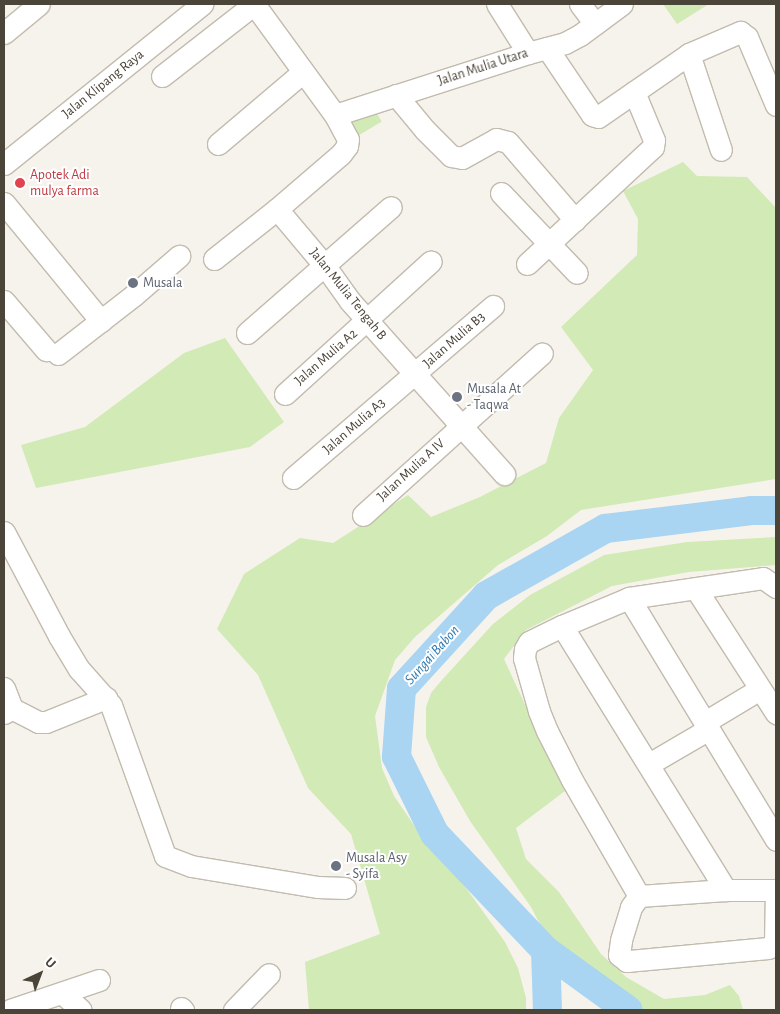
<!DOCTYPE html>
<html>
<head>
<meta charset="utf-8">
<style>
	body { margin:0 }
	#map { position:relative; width:780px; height:1014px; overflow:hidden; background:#f6f3ec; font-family:"Alegreya Sans",sans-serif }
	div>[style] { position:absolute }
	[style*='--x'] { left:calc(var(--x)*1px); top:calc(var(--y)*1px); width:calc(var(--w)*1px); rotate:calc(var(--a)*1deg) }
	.green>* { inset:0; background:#d2eab5; transform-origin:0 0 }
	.river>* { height:29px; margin:-14.5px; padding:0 14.5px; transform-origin:14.5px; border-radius:14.5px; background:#a9d4f2 }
	.roads { filter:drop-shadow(1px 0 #c2bbae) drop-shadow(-1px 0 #c2bbae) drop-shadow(0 1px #c2bbae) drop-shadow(0 -1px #c2bbae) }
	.minor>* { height:21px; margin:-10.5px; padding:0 10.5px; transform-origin:10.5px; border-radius:10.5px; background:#fff }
	.dots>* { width:14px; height:14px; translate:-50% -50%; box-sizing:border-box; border:2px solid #fff; border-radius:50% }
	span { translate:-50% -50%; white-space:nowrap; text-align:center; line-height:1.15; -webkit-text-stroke:4px #fff; paint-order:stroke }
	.street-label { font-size:14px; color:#4b4439 }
	.health-label { font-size:14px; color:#be3a42 }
	.left { translate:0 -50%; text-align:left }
	.worship-label { font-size:14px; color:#5b616d }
	.water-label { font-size:15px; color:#2e7ab2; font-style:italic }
	.frame { position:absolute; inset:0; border:5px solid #4b4439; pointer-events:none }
	.north { position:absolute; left:15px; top:949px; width:50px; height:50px; -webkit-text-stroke:4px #fff; paint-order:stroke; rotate:43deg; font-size:14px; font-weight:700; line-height:20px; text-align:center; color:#4b4439 }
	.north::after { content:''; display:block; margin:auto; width:18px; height:22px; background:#4b4439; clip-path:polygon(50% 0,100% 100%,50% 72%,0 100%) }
</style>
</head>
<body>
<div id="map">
	<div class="green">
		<i style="clip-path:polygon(663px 4px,709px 4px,677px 24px)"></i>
		<i style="left:373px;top:107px;width:17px;height:31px;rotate:59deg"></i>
		<i style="clip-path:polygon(683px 162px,697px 176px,747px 177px,776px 208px,776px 479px,581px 510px,547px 536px,498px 565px,415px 637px,395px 660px,375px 716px,382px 768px,394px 796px,420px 834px,453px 870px,505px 942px,518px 968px,526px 998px,526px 1010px,309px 1010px,305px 962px,380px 934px,351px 834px,308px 788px,258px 675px,217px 629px,244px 574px,300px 538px,333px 543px,408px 495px,431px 517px,480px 497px,546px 463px,559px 418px,593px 370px,561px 327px,637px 255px,638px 219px,623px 191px)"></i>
		<i style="clip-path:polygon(225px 338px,284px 422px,250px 447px,36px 488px,21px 445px,85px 427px,184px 353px)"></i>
		<i style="clip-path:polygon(776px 537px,776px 565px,689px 572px,612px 586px,526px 630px,504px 659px,565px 791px,516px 828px,526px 859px,559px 892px,601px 954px,626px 977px,664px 999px,705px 995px,730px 985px,739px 996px,743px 1010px,644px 1010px,545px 934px,531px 907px,470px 821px,439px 767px,426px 737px,426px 707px,431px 693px,441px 681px,493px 624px,530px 595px,604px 555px,687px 542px)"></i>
	</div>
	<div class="river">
		<i style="--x:545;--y:950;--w:102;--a:35.9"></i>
		<i style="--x:547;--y:1010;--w:60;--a:-91.9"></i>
		<i style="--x:545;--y:950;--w:161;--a:-133.5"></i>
		<i style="--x:434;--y:833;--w:86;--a:-116.3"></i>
		<i style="--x:396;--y:756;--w:68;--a:-85.8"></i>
		<i style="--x:401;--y:688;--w:126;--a:-47.6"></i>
		<i style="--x:486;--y:595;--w:137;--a:-29.4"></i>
		<i style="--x:605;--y:528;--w:147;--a:-7"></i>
		<i style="--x:751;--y:510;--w:25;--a:0"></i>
	</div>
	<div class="roads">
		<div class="minor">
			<i style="--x:254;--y:4;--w:137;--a:53.9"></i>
			<i style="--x:335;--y:115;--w:27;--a:62"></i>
			<i style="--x:348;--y:139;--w:7;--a:98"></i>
			<i style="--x:347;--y:146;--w:10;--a:127"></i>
			<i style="--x:341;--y:154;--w:84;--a:139.3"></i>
			<i style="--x:277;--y:209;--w:75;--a:49.9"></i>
			<i style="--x:325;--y:266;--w:43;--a:54.5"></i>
			<i style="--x:350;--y:301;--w:232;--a:48.3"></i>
			<i style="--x:497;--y:4;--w:58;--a:57.7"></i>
			<i style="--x:580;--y:4;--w:25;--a:53"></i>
			<i style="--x:4;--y:33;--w:45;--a:-39.6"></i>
			<i style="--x:547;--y:48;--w:81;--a:56.1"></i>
			<i style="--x:592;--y:115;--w:6;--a:18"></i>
			<i style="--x:598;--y:117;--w:111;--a:-34.7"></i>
			<i style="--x:689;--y:54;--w:56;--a:-23.3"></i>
			<i style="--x:740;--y:32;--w:9;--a:36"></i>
			<i style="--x:747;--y:37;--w:74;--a:66.9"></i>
			<i style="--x:689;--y:54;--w:101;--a:71.6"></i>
			<i style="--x:162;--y:76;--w:117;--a:-38"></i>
			<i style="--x:396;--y:95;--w:45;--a:50.4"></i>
			<i style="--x:425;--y:130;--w:37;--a:45"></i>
			<i style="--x:451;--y:156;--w:11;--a:10"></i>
			<i style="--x:462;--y:158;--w:39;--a:-29"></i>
			<i style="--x:496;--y:139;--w:12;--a:14"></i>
			<i style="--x:508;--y:142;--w:103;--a:49.3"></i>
			<i style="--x:335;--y:115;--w:203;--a:-17.8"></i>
			<i style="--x:528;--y:53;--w:38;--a:-15"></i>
			<i style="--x:565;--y:43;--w:17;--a:-28"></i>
			<i style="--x:580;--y:35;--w:52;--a:-36.4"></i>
			<i style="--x:218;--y:144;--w:111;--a:-40.3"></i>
			<i style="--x:4;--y:164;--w:255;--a:-38.9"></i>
			<i style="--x:501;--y:193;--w:110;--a:46.5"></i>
			<i style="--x:4;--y:203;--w:153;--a:50.6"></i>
			<i style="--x:214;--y:259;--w:80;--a:-38.4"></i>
			<i style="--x:527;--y:264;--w:172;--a:-42.9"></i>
			<i style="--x:653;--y:147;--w:7;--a:-82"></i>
			<i style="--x:654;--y:140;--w:52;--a:-112.6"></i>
			<i style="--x:4;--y:301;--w:65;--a:49.4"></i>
			<i style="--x:247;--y:333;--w:191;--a:-41.2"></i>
			<i style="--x:58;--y:354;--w:96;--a:-37.8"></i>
			<i style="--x:134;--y:295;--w:60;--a:-40.9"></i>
			<i style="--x:285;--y:394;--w:197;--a:-42.3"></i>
			<i style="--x:293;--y:478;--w:264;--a:-40.7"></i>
			<i style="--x:363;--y:515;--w:241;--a:-42.1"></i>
			<i style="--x:4;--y:532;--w:118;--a:62.1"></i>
			<i style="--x:59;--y:636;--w:39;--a:59"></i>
			<i style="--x:79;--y:669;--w:48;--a:48.4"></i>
			<i style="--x:111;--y:705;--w:160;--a:70.3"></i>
			<i style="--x:165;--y:856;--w:28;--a:21"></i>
			<i style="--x:191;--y:866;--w:129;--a:9.4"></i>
			<i style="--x:318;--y:887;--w:27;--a:2"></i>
			<i style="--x:696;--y:589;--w:148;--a:57.2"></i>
			<i style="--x:629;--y:598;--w:283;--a:58.7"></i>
			<i style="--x:562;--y:626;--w:311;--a:58.2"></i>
			<i style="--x:4;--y:688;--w:17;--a:69"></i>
			<i style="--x:10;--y:704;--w:6;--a:108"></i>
			<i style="--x:8;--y:710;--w:5;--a:143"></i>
			<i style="--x:9;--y:707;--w:33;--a:27"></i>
			<i style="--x:38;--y:722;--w:8;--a:0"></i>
			<i style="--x:46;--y:722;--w:65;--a:-21.8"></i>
			<i style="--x:705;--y:722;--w:64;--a:-31"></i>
			<i style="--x:649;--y:764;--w:69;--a:-30.3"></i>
			<i style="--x:726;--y:890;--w:50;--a:0"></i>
			<i style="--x:776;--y:890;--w:51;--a:91.1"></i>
			<i style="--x:775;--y:941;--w:5;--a:112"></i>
			<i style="--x:773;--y:946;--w:5;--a:158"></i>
			<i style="--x:768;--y:948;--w:142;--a:174.7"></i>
			<i style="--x:627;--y:961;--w:10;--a:-143"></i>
			<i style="--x:619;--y:955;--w:15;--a:-82"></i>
			<i style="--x:621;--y:940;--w:34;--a:-73"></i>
			<i style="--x:631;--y:907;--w:14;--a:-54"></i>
			<i style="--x:639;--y:896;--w:87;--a:-3.9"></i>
			<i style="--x:639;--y:896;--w:134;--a:-120"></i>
			<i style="--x:572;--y:780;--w:55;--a:-117"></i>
			<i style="--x:547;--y:731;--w:22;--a:-112"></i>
			<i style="--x:539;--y:711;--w:55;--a:-105.8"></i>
			<i style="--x:524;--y:658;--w:9;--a:-84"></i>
			<i style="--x:525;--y:649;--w:8;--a:-60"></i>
			<i style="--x:529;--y:642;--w:37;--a:-26"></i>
			<i style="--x:562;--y:626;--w:73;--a:-22.7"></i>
			<i style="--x:629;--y:598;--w:135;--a:-8.5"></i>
			<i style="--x:763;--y:578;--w:16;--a:35"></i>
			<i style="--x:62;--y:993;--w:25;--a:42"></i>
			<i style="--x:181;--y:1008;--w:3;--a:45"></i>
			<i style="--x:10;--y:1010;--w:94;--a:-18.6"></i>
			<i style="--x:234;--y:1010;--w:50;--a:-45.8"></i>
		</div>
	</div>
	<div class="dots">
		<i style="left:20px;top:183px;background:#e0444e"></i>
		<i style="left:133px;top:283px;background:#6b7280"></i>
		<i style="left:457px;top:397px;background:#6b7280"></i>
		<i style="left:336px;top:866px;background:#6b7280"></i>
	</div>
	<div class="street-label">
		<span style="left:483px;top:67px;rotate:-18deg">Jalan Mulia Utara</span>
		<span style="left:103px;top:84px;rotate:-39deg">Jalan Klipang Raya</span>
		<span style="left:348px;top:294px;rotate:51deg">Jalan Mulia Tengah B</span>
		<span style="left:454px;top:340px;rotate:-41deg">Jalan Mulia B3</span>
		<span style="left:326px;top:357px;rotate:-41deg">Jalan Mulia A2</span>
		<span style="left:354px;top:426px;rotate:-41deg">Jalan Mulia A3</span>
		<span style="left:411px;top:470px;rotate:-42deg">Jalan Mulia A IV</span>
	</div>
	<div class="health-label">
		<span class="left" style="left:30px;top:183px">Apotek Adi<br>mulya farma</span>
	</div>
	<div class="worship-label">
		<span class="left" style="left:143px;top:283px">Musala</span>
		<span class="left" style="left:467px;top:397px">Musala At<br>- Taqwa</span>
		<span class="left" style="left:346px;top:866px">Musala Asy<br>- Syifa</span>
	</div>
	<div class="water-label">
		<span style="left:432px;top:655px;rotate:-48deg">Sungai Babon</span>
	</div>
	<div class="frame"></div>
	<div class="north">U</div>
</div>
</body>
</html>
